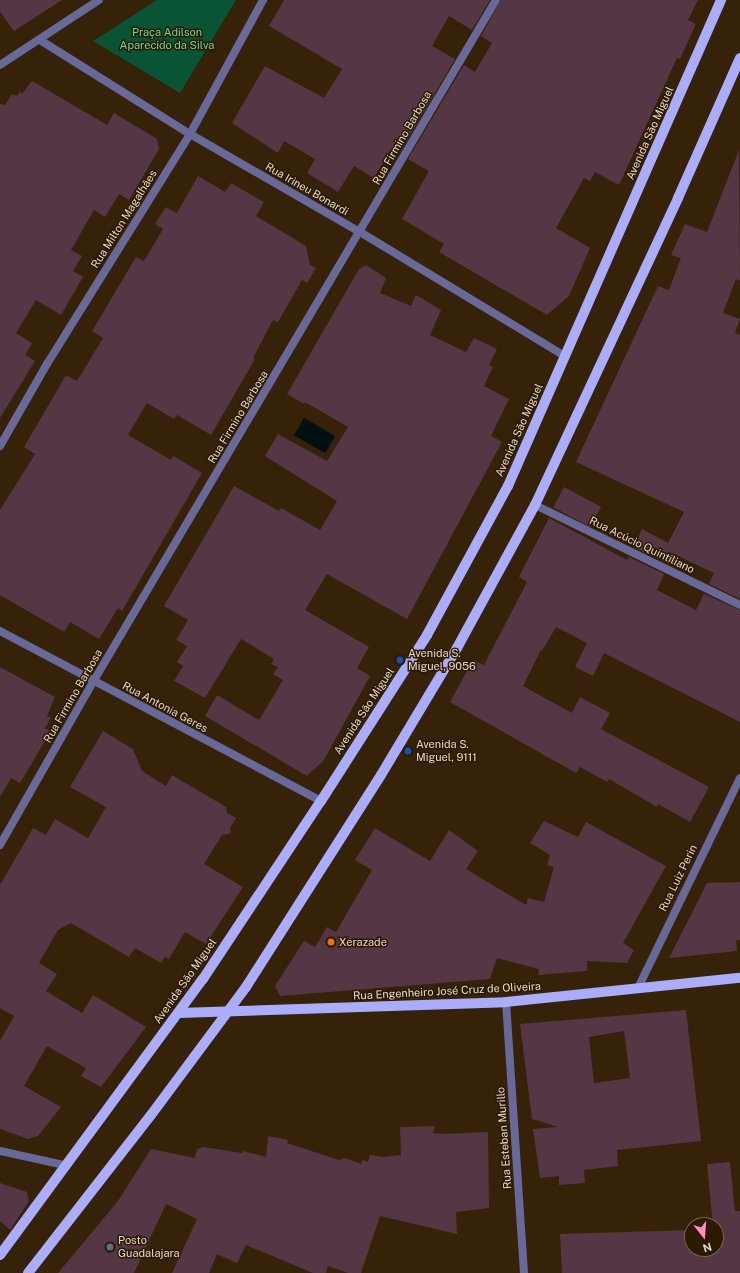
<!DOCTYPE html>
<html>
<head>
<meta charset="utf-8">
<style>
	body { margin:0 }
	#map { position:relative; width:740px; height:1273px; overflow:hidden; background:#352208; font-family:"Public Sans",sans-serif }
	div>[style] { position:absolute }
	[style*='--x'] { left:calc(var(--x)*1px); top:calc(var(--y)*1px); width:calc(var(--w)*1px); rotate:calc(var(--a)*1deg) }
	.green>* { inset:0; background:#085434 }
	.water>* { inset:0; background:#021011; transform-origin:0 0 }
	.building>* { inset:0; background:#553644; transform-origin:0 0 }
	.street>* { height:8px; margin:-4px; padding:0 4px; transform-origin:4px; border-radius:4px; background:#686899 }
	.primary>* { height:10px; margin:-5px; padding:0 5px; transform-origin:5px; border-radius:5px; background:#acacfd }
	.dots>* { width:11px; height:11px; translate:-50% -50%; box-sizing:border-box; border:2px solid #2b1900; border-radius:50% }
	span { translate:-50% -50%; white-space:nowrap; text-align:center; line-height:1.15; -webkit-text-stroke:3px #2b1900; paint-order:stroke }
	.park-label { font-size:11px; color:#64dc9f }
	.street-label { font-size:11px; color:#e5d9ca }
	.poi-label { font-size:11px; color:#e5d9ca }
	.left { translate:0 -50%; text-align:left }
	.north { position:absolute; left:684px; top:1217px; width:40px; height:40px; box-sizing:border-box; background:#2b1900; border:1px solid #756651; border-radius:50%; rotate:163deg; font-size:11px; font-weight:700; line-height:16px; text-align:center; color:#e5d9ca }
	.north::after { content:''; display:block; margin:auto; width:14px; height:18px; background:#fd8ebf; clip-path:polygon(50% 0,100% 100%,50% 72%,0 100%) }
</style>
</head>
<body>
<div id="map">
	<div class="green">
		<i style="clip-path:polygon(157px 0,236px 0,180px 93px,93px 41px)"></i>
	</div>
	<div class="water">
		<i style="left:304px;top:418px;width:36px;height:20px;rotate:30deg"></i>
	</div>
	<div class="building">
		<i style="clip-path:polygon(0 0,62px 0,14px 31px,0 12px)"></i>
		<i style="clip-path:polygon(284px 0,490px 0,472px 30px,449px 16px,432px 46px,455px 59px,399px 154px,391px 149px,374px 178px,354px 166px,338px 192px,307px 173px,315px 159px,284px 141px,278px 153px,232px 123px,265px 66px,324px 98px,342px 69px,269px 26px)"></i>
		<i style="clip-path:polygon(501px 0,698px 0,688px 20px,696px 24px,680px 59px,677px 58px,619px 185px,595px 172px,590px 181px,584px 178px,556px 228px,590px 248px,569px 296px,547px 315px,439px 252px,444px 244px,402px 219px,429px 171px,408px 159px,464px 65px,475px 72px,492px 43px,481px 36px)"></i>
		<i style="clip-path:polygon(32px 81px,107px 125px,114px 113px,157px 139px,159px 149px,129px 200px,119px 194px,105px 217px,94px 210px,71px 250px,82px 256px,73px 271px,83px 277px,61px 315px,36px 300px,16px 333px,32px 343px,25px 355px,35px 361px,0 418px,0 104px,5px 105px,12px 94px,17px 96px,20px 92px,22px 94px)"></i>
		<i style="clip-path:polygon(739px 150px,740px 281px,736px 279px,723px 313px,740px 319px,735px 333px,740px 335px,740px 599px,709px 584px,714px 573px,674px 554px,669px 564px,634px 547px,642px 529px,668px 543px,684px 512px,576px 462px,658px 286px,669px 290px,681px 258px,671px 255px,685px 224px,707px 232px)"></i>
		<i style="clip-path:polygon(198px 176px,225px 192px,231px 183px,264px 202px,256px 216px,306px 246px,310px 265px,316px 268px,307px 283px,302px 280px,278px 322px,273px 320px,253px 358px,255px 359px,211px 435px,177px 415px,174px 419px,147px 403px,128px 435px,171px 460px,173px 456px,202px 473px,122px 611px,118px 608px,99px 639px,70px 622px,64px 632px,0 595px,0 510px,35px 454px,24px 447px,66px 375px,77px 381px,103px 338px,92px 331px,136px 257px,144px 261px,163px 229px,155px 224px,160px 216px,166px 207px,177px 213px)"></i>
		<i style="clip-path:polygon(366px 265px,386px 278px,380px 293px,411px 306px,416px 295px,441px 310px,430px 335px,466px 352px,474px 338px,497px 349px,489px 365px,493px 367px,484px 386px,509px 399px,491px 436px,502px 442px,407px 619px,327px 574px,305px 610px,369px 647px,357px 668px,370px 676px,324px 760px,307px 776px,205px 716px,217px 695px,259px 720px,283px 680px,273px 674px,278px 667px,271px 664px,274px 659px,241px 639px,205px 698px,174px 681px,183px 666px,177px 662px,187px 646px,176px 640px,188px 620px,164px 606px,234px 486px,279px 511px,281px 508px,320px 530px,337px 501px,265px 456px,278px 434px,327px 461px,348px 427px,305px 402px,304px 404px,287px 394px,359px 269px)"></i>
		<i style="left:564px;top:487px;width:42px;height:23px;rotate:28deg"></i>
		<i style="clip-path:polygon(549px 518px,627px 560px,629px 557px,664px 574px,657px 590px,696px 610px,704px 594px,740px 610px,740px 722px,604px 653px,593px 676px,575px 667px,587px 643px,556px 627px,542px 651px,541px 650px,523px 686px,572px 713px,580px 697px,610px 713px,601px 729px,709px 787px,690px 822px,658px 804px,657px 807px,609px 779px,607px 782px,580px 767px,576px 773px,450px 702px,473px 660px,484px 665px,527px 582px,519px 577px)"></i>
		<i style="clip-path:polygon(0 667px,55px 697px,47px 716px,51px 718px,45px 728px,51px 731px,20px 783px,11px 778px,0 797px)"></i>
		<i style="clip-path:polygon(103px 731px,133px 749px,142px 771px,166px 786px,172px 775px,226px 807px,227px 813px,236px 818px,230px 828px,231px 833px,222px 835px,204px 864px,243px 887px,206px 944px,185px 932px,169px 959px,165px 957px,161px 963px,135px 948px,129px 957px,71px 923px,58px 930px,39px 963px,57px 974px,46px 991px,82px 1013px,93px 995px,146px 1027px,101px 1087px,81px 1076px,86px 1068px,47px 1046px,24px 1086px,61px 1107px,38px 1136px,28px 1139px,0 1129px,0 1041px,14px 1016px,0 1008px,0 885px,33px 828px,46px 835px,55px 819px,88px 838px,106px 807px,70px 787px)"></i>
		<i style="clip-path:polygon(544px 821px,578px 837px,586px 822px,666px 866px,623px 943px,634px 950px,627px 963px,587px 961px,587px 971px,538px 975px,539px 969px,497px 958px,490px 979px,280px 996px,275px 986px,304px 941px,315px 947px,327px 927px,336px 932px,372px 870px,355px 860px,375px 828px,430px 861px,449px 830px,478px 851px,466px 869px,526px 905px,528px 898px,544px 902px,554px 867px,547px 865px,550px 855px,530px 843px)"></i>
		<i style="clip-path:polygon(740px 882px,740px 940px,736px 940px,737px 951px,669px 958px,707px 883px)"></i>
		<i style="clip-path:polygon(evenodd,686px 1010px,701px 1141px,617px 1150px,618px 1166px,584px 1170px,585px 1183px,559px 1185px,559px 1176px,540px 1178px,533px 1129px,558px 1127px,532px 1119px,520px 1024px,686px 1010px,624px 1031px,630px 1078px,594px 1083px,589px 1037px,624px 1031px)"></i>
		<i style="clip-path:polygon(435px 1126px,433px 1133px,443px 1134px,488px 1132px,489px 1208px,456px 1212px,457px 1234px,380px 1216px,361px 1273px,348px 1273px,328px 1266px,326px 1273px,313px 1273px,246px 1245px,237px 1263px,217px 1254px,209px 1273px,172px 1273px,197px 1219px,166px 1204px,134px 1273px,58px 1273px,118px 1201px,151px 1149px,195px 1158px,197px 1149px,204px 1147px,242px 1153px,243px 1151px,266px 1157px,268px 1136px,288px 1140px,287px 1143px,339px 1160px,345px 1158px,361px 1164px,363px 1160px,368px 1162px,370px 1155px,383px 1157px,401px 1155px,400px 1127px)"></i>
		<i style="clip-path:polygon(730px 1162px,735px 1211px,740px 1211px,740px 1273px,562px 1273px,560px 1234px,692px 1230px,692px 1249px,716px 1249px,716px 1225px,713px 1225px,707px 1164px)"></i>
		<i style="clip-path:polygon(0 1183px,27px 1192px,29px 1201px,10px 1230px,0 1221px)"></i>
	</div>
	<div class="street">
		<i style="--x:40;--y:40;--w:177;--a:32.1"></i>
		<i style="--x:190;--y:134;--w:196;--a:30"></i>
		<i style="--x:360;--y:232;--w:240;--a:31.2"></i>
		<i style="--x:0;--y:65;--w:118;--a:-33.3"></i>
		<i style="--x:0;--y:446;--w:95;--a:-60.2"></i>
		<i style="--x:47;--y:364;--w:271;--a:-58.1"></i>
		<i style="--x:190;--y:134;--w:153;--a:-61.4"></i>
		<i style="--x:535;--y:505;--w:228;--a:26"></i>
		<i style="--x:0;--y:631;--w:363;--a:27.9"></i>
		<i style="--x:0;--y:845;--w:188;--a:-60.3"></i>
		<i style="--x:93;--y:682;--w:792;--a:-59.42"></i>
		<i style="--x:638;--y:988;--w:233;--a:-64.1"></i>
		<i style="--x:506;--y:1002;--w:272;--a:86.2"></i>
		<i style="--x:0;--y:1151;--w:66;--a:12.3"></i>
	</div>
	<div class="primary">
		<i style="--x:179;--y:1013;--w:327;--a:-1.9"></i>
		<i style="--x:506;--y:1002;--w:235;--a:-5.9"></i>
		<i style="--x:0;--y:1255;--w:343;--a:-53.7"></i>
		<i style="--x:203;--y:979;--w:214;--a:-56.5"></i>
		<i style="--x:321;--y:801;--w:197;--a:-57.4"></i>
		<i style="--x:427;--y:635;--w:170;--a:-61.5"></i>
		<i style="--x:508;--y:486;--w:531;--a:-66.33"></i>
		<i style="--x:28;--y:1273;--w:200;--a:-52.1"></i>
		<i style="--x:151;--y:1115;--w:159;--a:-53.4"></i>
		<i style="--x:246;--y:987;--w:251;--a:-57.5"></i>
		<i style="--x:381;--y:775;--w:148;--a:-59.1"></i>
		<i style="--x:457;--y:648;--w:163;--a:-61.4"></i>
		<i style="--x:535;--y:505;--w:339;--a:-65"></i>
		<i style="--x:678;--y:198;--w:153;--a:-66.1"></i>
	</div>
	<div class="dots">
		<i style="left:400px;top:660px;background:#1a4fb4"></i>
		<i style="left:408px;top:751px;background:#1a4fb4"></i>
		<i style="left:331px;top:942px;background:#e8710a"></i>
		<i style="left:110px;top:1247px;background:#5c6f8a"></i>
	</div>
	<div class="park-label">
		<span style="left:167px;top:39px">Praça Adilson<br>Aparecido da Silva</span>
	</div>
	<div class="street-label">
		<span style="left:650px;top:133px;rotate:-66deg">Avenida São Miguel</span>
		<span style="left:402px;top:138px;rotate:-60deg">Rua Firmino Barbosa</span>
		<span style="left:307px;top:189px;rotate:30deg">Rua Irineu Bonardi</span>
		<span style="left:124px;top:219px;rotate:-58deg">Rua Milton Magalhães</span>
		<span style="left:238px;top:417px;rotate:-59deg">Rua Firmino Barbosa</span>
		<span style="left:519px;top:430px;rotate:-66deg">Avenida São Miguel</span>
		<span style="left:642px;top:545px;rotate:26deg">Rua Acúcio Quintiliano</span>
		<span style="left:73px;top:696px;rotate:-60deg">Rua Firmino Barbosa</span>
		<span style="left:165px;top:707px;rotate:28deg">Rua Antonia Geres</span>
		<span style="left:364px;top:711px;rotate:-57deg">Avenida São Miguel</span>
		<span style="left:678px;top:878px;rotate:-64deg">Rua Luiz Perin</span>
		<span style="left:185px;top:981px;rotate:-55deg">Avenida São Miguel</span>
		<span style="left:447px;top:991px;rotate:-3deg">Rua Engenheiro José Cruz de Oliveira</span>
		<span style="left:504px;top:1138px;rotate:-94deg">Rua Esteban Murillo</span>
	</div>
	<div class="poi-label">
		<span class="left" style="left:408px;top:660px">Avenida S.<br>Miguel, 9056</span>
		<span class="left" style="left:416px;top:751px">Avenida S.<br>Miguel, 9111</span>
		<span class="left" style="left:339px;top:942px">Xerazade</span>
		<span class="left" style="left:118px;top:1247px">Posto<br>Guadalajara</span>
	</div>
	<div class="north">N</div>
</div>
</body>
</html>
